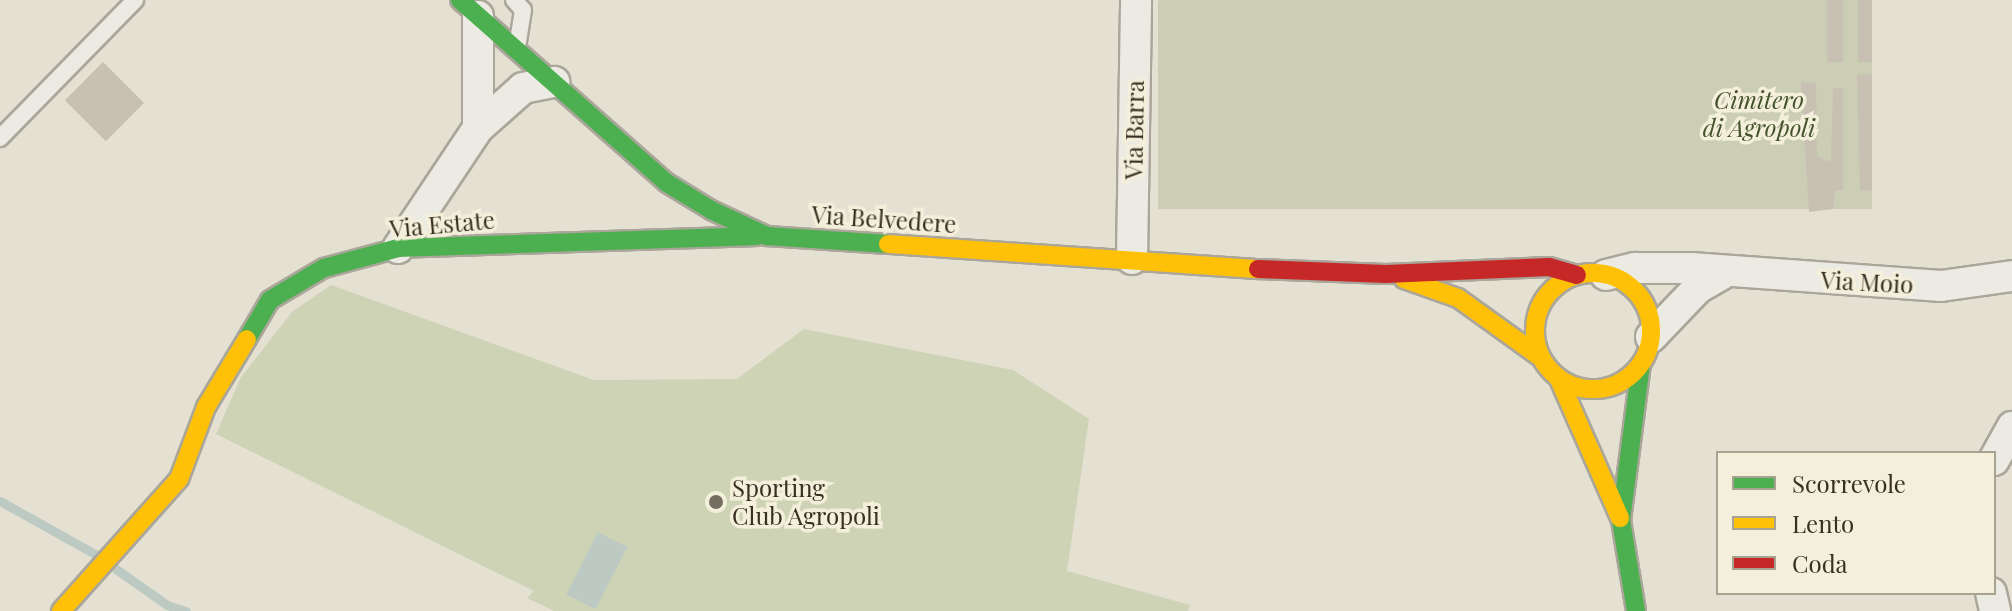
<!DOCTYPE html>
<html>
<head>
<meta charset="utf-8">
<style>
	body { margin:0 }
	#map { position:relative; width:2012px; height:611px; overflow:hidden; background:#e4e0d2; font-family:"Playfair Display",serif }
	div>[style] { position:absolute }
	[style*='--x'] { left:calc(var(--x)*1px); top:calc(var(--y)*1px); width:calc(var(--w)*1px); rotate:calc(var(--a)*1deg) }
	.green>* { inset:0; background:#cfd3b6 }
	.cemetery>* { inset:0; background:#cbcdb5; transform-origin:0 0 }
	.water>* { inset:0; background:#bccac3; transform-origin:0 0 }
	.stream>* { height:9px; margin:-4.5px; padding:0 4.5px; transform-origin:4.5px; border-radius:4.5px; background:#bccac3 }
	.building>* { inset:0; background:#c8c0b3; transform-origin:0 0 }
	.roads { filter:drop-shadow(2px 0 #aaa69a) drop-shadow(-2px 0 #aaa69a) drop-shadow(0 2px #aaa69a) drop-shadow(0 -2px #aaa69a) }
	.lane>* { height:16px; margin:-8px; padding:0 8px; transform-origin:8px; border-radius:8px; background:#ecebe3 }
	.street>* { height:30px; margin:-15px; padding:0 15px; transform-origin:15px; border-radius:15px; background:#ecebe3 }
	.fast>* { height:18px; margin:-9px; padding:0 9px; transform-origin:9px; border-radius:9px; background:#4caf50 }
	.slow>* { height:18px; margin:-9px; padding:0 9px; transform-origin:9px; border-radius:9px; background:#ffc107 }
	.slow>.ring { margin:-9px; padding:0; box-sizing:content-box; background:none; border:18px solid #ffc107; border-radius:50% }
	.jam>* { height:18px; margin:-9px; padding:0 9px; transform-origin:9px; border-radius:9px; background:#c62828 }
	.dots>* { width:22px; height:22px; translate:-50% -50%; box-sizing:border-box; border:4px solid #f3efda; border-radius:50% }
	span { translate:-50% -50%; white-space:nowrap; text-align:center; line-height:1.15; -webkit-text-stroke:7px #f3efda; paint-order:stroke }
	.park-label { font-size:24px; color:#44532c; font-style:italic }
	.street-label { font-size:24px; color:#383023 }
	.poi-label { font-size:24px; color:#383023 }
	.left { translate:0 -50%; text-align:left }
	.legend { position:absolute; left:1716px; top:451px; width:280px; height:144px; box-sizing:border-box; background:#f3efda; border:2px solid #a8a391; margin:0; padding:10px 14px; list-style:none; font-size:24px; color:#383023 }
	.legend li { display:flex; align-items:center; gap:16px; height:40px }
	.legend b { width:40px; border:2px solid #a8a391 }
</style>
</head>
<body>
<div id="map">
	<div class="green">
		<i style="clip-path:polygon(331px 285px,594px 380px,737px 379px,804px 329px,1013px 370px,1089px 419px,1067px 571px,1190px 605px,1188px 611px,554px 611px,527px 598px,534px 591px,216px 434px,241px 377px,292px 312px)"></i>
	</div>
	<div class="cemetery">
		<i style="left:1158px;top:0;width:714px;height:209px"></i>
	</div>
	<div class="water">
		<i style="left:598px;top:532px;width:33px;height:70px;rotate:27deg"></i>
	</div>
	<div class="stream">
		<i style="--x:0;--y:501;--w:109;--a:29.2"></i>
		<i style="--x:116;--y:569;--w:62;--a:35.2"></i>
		<i style="--x:167;--y:605;--w:20;--a:18"></i>
	</div>
	<div class="building">
		<i style="left:1827px;top:0;width:16px;height:62px"></i>
		<i style="left:1858px;top:0;width:14px;height:62px"></i>
		<i style="left:103px;top:62px;width:58px;height:54px;rotate:45deg"></i>
		<i style="clip-path:polygon(1872px 74px,1872px 191px,1860px 190px,1857px 75px)"></i>
		<i style="clip-path:polygon(1801px 82px,1816px 83px,1817px 156px,1831px 162px,1833px 88px,1843px 88px,1843px 190px,1835px 191px,1833px 209px,1809px 212px)"></i>
	</div>
	<div class="roads">
		<div class="lane">
			<i style="--x:514;--y:0;--w:13;--a:48"></i>
			<i style="--x:523;--y:10;--w:33;--a:99"></i>
			<i style="--x:0;--y:138;--w:193;--a:-45.6"></i>
		</div>
		<div class="street">
			<i style="--x:478;--y:128;--w:112;--a:-90"></i>
			<i style="--x:398;--y:248;--w:144;--a:-56.3"></i>
			<i style="--x:478;--y:128;--w:60;--a:-41.6"></i>
			<i style="--x:523;--y:88;--w:32;--a:-11"></i>
			<i style="--x:1132;--y:259;--w:259;--a:-89.1"></i>
			<i style="--x:1606;--y:275;--w:30;--a:-14"></i>
			<i style="--x:1635;--y:268;--w:56;--a:0"></i>
			<i style="--x:1691;--y:268;--w:251;--a:4.1"></i>
			<i style="--x:1941;--y:286;--w:72;--a:-8"></i>
			<i style="--x:1651;--y:337;--w:68;--a:-46.2"></i>
			<i style="--x:1698;--y:288;--w:28;--a:-30"></i>
			<i style="--x:1994;--y:460;--w:38;--a:-61"></i>
			<i style="--x:1991;--y:593;--w:18;--a:77"></i>
		</div>
		<div class="fast">
			<i style="--x:460;--y:0;--w:276;--a:41.5"></i>
			<i style="--x:667;--y:183;--w:52;--a:31.5"></i>
			<i style="--x:711;--y:210;--w:62;--a:24.9"></i>
			<i style="--x:767;--y:236;--w:121;--a:3.8"></i>
			<i style="--x:247;--y:339;--w:45;--a:-59.5"></i>
			<i style="--x:270;--y:300;--w:63;--a:-30.7"></i>
			<i style="--x:324;--y:268;--w:77;--a:-15.1"></i>
			<i style="--x:398;--y:248;--w:359;--a:-1.9"></i>
			<i style="--x:1636;--y:611;--w:92;--a:-99.4"></i>
			<i style="--x:1621;--y:520;--w:157;--a:-82.7"></i>
		</div>
		<div class="slow">
			<i style="--x:888;--y:244;--w:371;--a:3.9"></i>
			<i class="ring" style="left:1535px;top:273px;width:98px;height:98px"></i>
			<i style="--x:1404;--y:279;--w:57;--a:19.4"></i>
			<i style="--x:1458;--y:298;--w:101;--a:35.7"></i>
			<i style="--x:1559;--y:379;--w:152;--a:66.3"></i>
			<i style="--x:61;--y:611;--w:177;--a:-48.2"></i>
			<i style="--x:179;--y:479;--w:77;--a:-69.4"></i>
			<i style="--x:206;--y:407;--w:79;--a:-58.9"></i>
		</div>
		<div class="jam">
			<i style="--x:1258;--y:269;--w:128;--a:2.2"></i>
			<i style="--x:1386;--y:274;--w:163;--a:-2.5"></i>
			<i style="--x:1549;--y:267;--w:29;--a:16"></i>
		</div>
	</div>
	<div class="dots">
		<i style="left:716px;top:502px;background:#746e60"></i>
	</div>
	<div class="park-label">
		<span style="left:1759px;top:114px">Cimitero<br>di Agropoli</span>
	</div>
	<div class="street-label">
		<span style="left:1134px;top:130px;rotate:-89deg">Via Barra</span>
		<span style="left:884px;top:219px;rotate:4deg">Via Belvedere</span>
		<span style="left:442px;top:224px;rotate:-5deg">Via Estate</span>
		<span style="left:1867px;top:282px;rotate:3deg">Via Moio</span>
	</div>
	<div class="poi-label">
		<span class="left" style="left:732px;top:502px">Sporting<br>Club Agropoli</span>
	</div>
	<ul class="legend">
	<li><b style="height:10px;background:#4caf50"></b>Scorrevole</li>
	<li><b style="height:10px;background:#ffc107"></b>Lento</li>
	<li><b style="height:10px;background:#c62828"></b>Coda</li>
	</ul>
</div>
</body>
</html>
